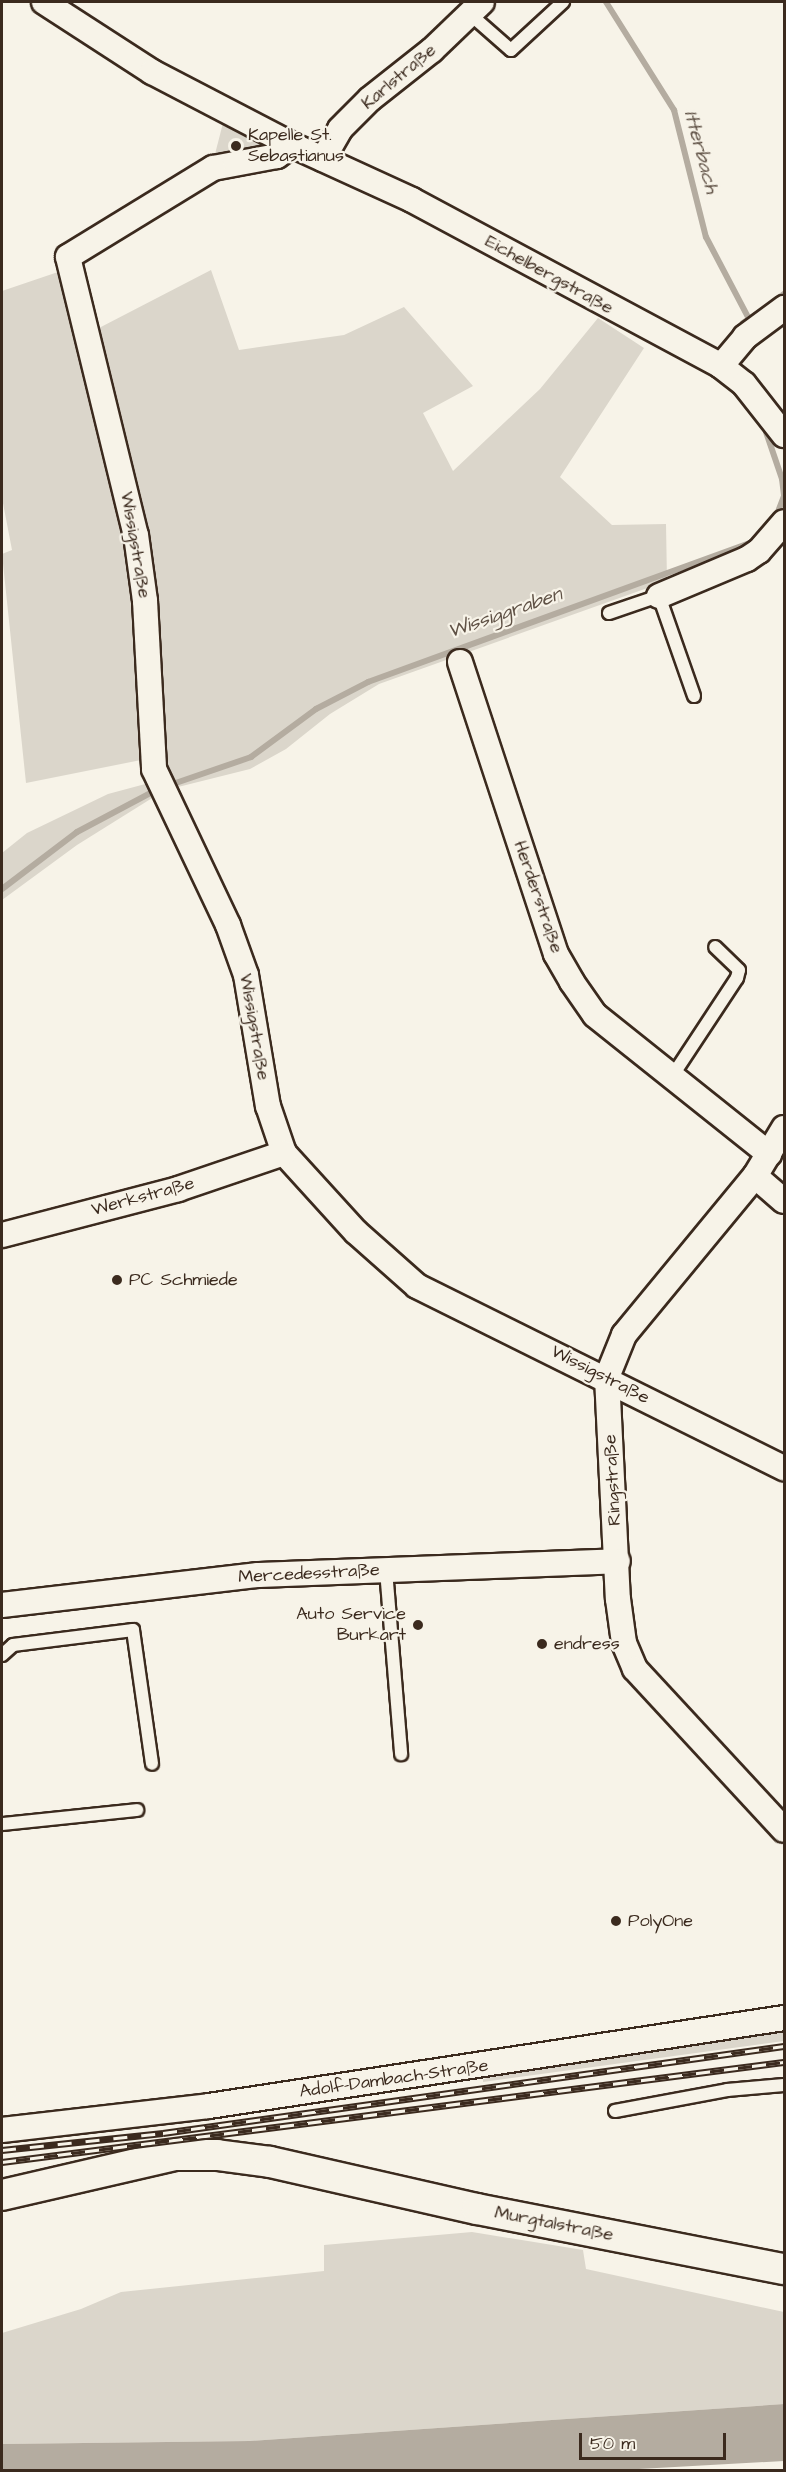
<!DOCTYPE html>
<html>
<head>
<meta charset="utf-8">
<style>
	body { margin:0 }
	#map { position:relative; width:786px; height:2472px; overflow:hidden; background:#f7f3e8; font-family:"Architects Daughter",sans-serif }
	div>[style] { position:absolute }
	[style*='--x'] { left:calc(var(--x)*1px); top:calc(var(--y)*1px); width:calc(var(--w)*1px); rotate:calc(var(--a)*1deg) }
	.green>* { inset:0; background:#dbd6cb }
	.water>* { inset:0; background:#b4aca0 }
	.stream>* { height:6px; margin:-3px; padding:0 3px; transform-origin:3px; border-radius:3px; background:#b4aca0 }
	.roads { filter:drop-shadow(2px 0 #3b2a1e) drop-shadow(-2px 0 #3b2a1e) drop-shadow(0 2px #3b2a1e) drop-shadow(0 -2px #3b2a1e) }
	.service>* { height:12px; margin:-6px; padding:0 6px; transform-origin:6px; border-radius:6px; background:#f7f3e8 }
	.minor>* { height:24px; margin:-12px; padding:0 12px; transform-origin:12px; border-radius:12px; background:#f7f3e8 }
	.tertiary>* { height:30px; margin:-15px; padding:0 15px; transform-origin:15px; border-radius:15px; background:#f7f3e8 }
	.rail>* { height:7px; margin-top:-3.5px; transform-origin:0; background:repeating-linear-gradient(90deg,#f7f3e8 0 14px,#3b2a1e 0 28px); box-sizing:border-box; border-block:2px solid #3b2a1e }
	.dots>* { width:16px; height:16px; translate:-50% -50%; box-sizing:border-box; border:3px solid #f7f3e8; border-radius:50% }
	span { translate:-50% -50%; white-space:nowrap; text-align:center; line-height:1.15; -webkit-text-stroke:4.5px #f7f3e8; paint-order:stroke }
	.street-label { font-size:18px; color:#3b2a1e }
	.poi-label { font-size:18px; color:#3b2a1e }
	.left { translate:0 -50%; text-align:left }
	.right { translate:-100% -50%; text-align:right }
	.water-label { font-size:20px; color:#5f5145; font-style:italic }
	.frame { position:absolute; inset:0; border:3px solid #3b2a1e; pointer-events:none }
	.scale { position:absolute; left:579px; top:2433px; width:147px; height:27px; box-sizing:border-box; border:3px solid #3b2a1e; border-top:0; padding-left:8px; font-size:18px; line-height:21px; white-space:nowrap; color:#3b2a1e; -webkit-text-stroke:4px #f7f3e8; paint-order:stroke }
</style>
</head>
<body>
<div id="map">
	<div class="green">
		<i style="clip-path:polygon(223px 123px,260px 140px,263px 149px,214px 158px)"></i>
		<i style="clip-path:polygon(211px 270px,239px 350px,344px 335px,404px 307px,473px 386px,423px 413px,453px 471px,540px 389px,598px 318px,644px 348px,560px 477px,612px 525px,666px 524px,667px 581px,379px 684px,330px 714px,286px 749px,250px 769px,170px 789px,143px 504px,99px 328px)"></i>
		<i style="clip-path:polygon(58px 272px,65px 273px,130px 530px,146px 759px,26px 783px,2px 554px,12px 550px,2px 498px,2px 291px)"></i>
		<i style="clip-path:polygon(149px 783px,157px 795px,77px 845px,2px 900px,2px 853px,27px 833px,108px 794px)"></i>
		<i style="clip-path:polygon(784px 2031px,784px 2041px,483px 2082px,483px 2079px,537px 2068px)"></i>
		<i style="clip-path:polygon(472px 2232px,583px 2250px,586px 2269px,784px 2312px,784px 2404px,250px 2441px,2px 2444px,2px 2333px,81px 2309px,121px 2292px,324px 2271px,324px 2245px)"></i>
	</div>
	<div class="water">
		<i style="clip-path:polygon(784px 2404px,784px 2461px,621px 2470px,2px 2470px,2px 2444px,250px 2441px)"></i>
	</div>
	<div class="stream">
		<i style="--x:606;--y:2;--w:128;--a:57.8"></i>
		<i style="--x:674;--y:110;--w:131;--a:75.9"></i>
		<i style="--x:706;--y:237;--w:93;--a:62.3"></i>
		<i style="--x:773;--y:302;--w:14;--a:-36"></i>
		<i style="--x:743;--y:323;--w:23;--a:-34"></i>
		<i style="--x:766;--y:432;--w:50;--a:71.2"></i>
		<i style="--x:782;--y:479;--w:17;--a:83"></i>
		<i style="--x:784;--y:496;--w:22;--a:111"></i>
		<i style="--x:167;--y:786;--w:89;--a:-19"></i>
		<i style="--x:251;--y:757;--w:81;--a:-36.4"></i>
		<i style="--x:316;--y:709;--w:59;--a:-27.4"></i>
		<i style="--x:368;--y:682;--w:407;--a:-20"></i>
		<i style="--x:2;--y:889;--w:94;--a:-37.2"></i>
		<i style="--x:77;--y:832;--w:92;--a:-28"></i>
	</div>
	<div class="roads">
		<div class="service">
			<i style="--x:471;--y:15;--w:53;--a:41.2"></i>
			<i style="--x:511;--y:50;--w:71;--a:-42.7"></i>
			<i style="--x:609;--y:613;--w:53;--a:-18.8"></i>
			<i style="--x:659;--y:596;--w:106;--a:70.7"></i>
			<i style="--x:673;--y:1075;--w:116;--a:-56.6"></i>
			<i style="--x:737;--y:978;--w:8;--a:-76"></i>
			<i style="--x:739;--y:970;--w:33;--a:-136"></i>
			<i style="--x:386;--y:1570;--w:185;--a:85.3"></i>
			<i style="--x:2;--y:1655;--w:15;--a:-42"></i>
			<i style="--x:13;--y:1645;--w:121;--a:-7.1"></i>
			<i style="--x:133;--y:1630;--w:135;--a:81.9"></i>
			<i style="--x:2;--y:1824;--w:136;--a:-5.9"></i>
			<i style="--x:615;--y:2111;--w:114;--a:-10.6"></i>
			<i style="--x:727;--y:2090;--w:57;--a:-5"></i>
		</div>
		<div class="minor">
			<i style="--x:44;--y:2;--w:129;--a:32.9"></i>
			<i style="--x:152;--y:72;--w:158;--a:27.5"></i>
			<i style="--x:292;--y:145;--w:132;--a:24.6"></i>
			<i style="--x:412;--y:200;--w:351;--a:28.2"></i>
			<i style="--x:721;--y:366;--w:29;--a:38"></i>
			<i style="--x:744;--y:384;--w:65;--a:51.9"></i>
			<i style="--x:292;--y:145;--w:19;--a:144"></i>
			<i style="--x:277;--y:156;--w:65;--a:169.4"></i>
			<i style="--x:213;--y:168;--w:170;--a:148.5"></i>
			<i style="--x:68;--y:257;--w:286;--a:76.3"></i>
			<i style="--x:136;--y:535;--w:67;--a:82.2"></i>
			<i style="--x:145;--y:601;--w:168;--a:86.9"></i>
			<i style="--x:154;--y:769;--w:173;--a:64.6"></i>
			<i style="--x:228;--y:925;--w:53;--a:70.2"></i>
			<i style="--x:246;--y:975;--w:133;--a:80.5"></i>
			<i style="--x:268;--y:1106;--w:50;--a:71.2"></i>
			<i style="--x:284;--y:1153;--w:107;--a:47.7"></i>
			<i style="--x:356;--y:1232;--w:81;--a:41.5"></i>
			<i style="--x:417;--y:1286;--w:410;--a:26.4"></i>
			<i style="--x:323;--y:159;--w:34;--a:-60"></i>
			<i style="--x:340;--y:129;--w:42;--a:-45"></i>
			<i style="--x:370;--y:99;--w:79;--a:-38.3"></i>
			<i style="--x:432;--y:50;--w:69;--a:-43.8"></i>
			<i style="--x:721;--y:366;--w:38;--a:-50"></i>
			<i style="--x:745;--y:337;--w:49;--a:-36.6"></i>
			<i style="--x:659;--y:596;--w:95;--a:-22.8"></i>
			<i style="--x:747;--y:559;--w:14;--a:-34"></i>
			<i style="--x:759;--y:551;--w:38;--a:-49"></i>
			<i style="--x:460;--y:662;--w:307;--a:71.8"></i>
			<i style="--x:556;--y:954;--w:32;--a:60"></i>
			<i style="--x:572;--y:982;--w:40;--a:55.1"></i>
			<i style="--x:595;--y:1015;--w:223;--a:38.6"></i>
			<i style="--x:784;--y:1128;--w:56;--a:121.1"></i>
			<i style="--x:755;--y:1176;--w:206;--a:129.5"></i>
			<i style="--x:624;--y:1335;--w:45;--a:112"></i>
			<i style="--x:607;--y:1377;--w:222;--a:87.2"></i>
			<i style="--x:618;--y:1599;--w:44;--a:82.2"></i>
			<i style="--x:624;--y:1643;--w:28;--a:67"></i>
			<i style="--x:635;--y:1669;--w:219;--a:47.2"></i>
			<i style="--x:755;--y:1176;--w:38;--a:41"></i>
			<i style="--x:2;--y:1235;--w:182;--a:-14.6"></i>
			<i style="--x:178;--y:1189;--w:112;--a:-18.8"></i>
			<i style="--x:2;--y:1605;--w:258;--a:-6.7"></i>
			<i style="--x:258;--y:1575;--w:360;--a:-2.2"></i>
			<i style="--x:2;--y:2130;--w:208;--a:-6.6"></i>
			<i style="--x:209;--y:2106;--w:582;--a:-8.7"></i>
		</div>
		<div class="tertiary">
			<i style="--x:2;--y:2195;--w:178;--a:-13"></i>
			<i style="--x:175;--y:2155;--w:42;--a:0"></i>
			<i style="--x:217;--y:2155;--w:53;--a:7.5"></i>
			<i style="--x:270;--y:2162;--w:212;--a:12.8"></i>
			<i style="--x:477;--y:2209;--w:313;--a:11.1"></i>
		</div>
	</div>
	<div class="rail">
		<i style="--x:2;--y:2150;--w:162;--a:-6"></i>
		<i style="--x:163;--y:2133;--w:627;--a:-7.98"></i>
		<i style="--x:2;--y:2162;--w:788;--a:-7.29"></i>
	</div>
	<div class="dots">
		<i style="left:236px;top:146px;background:#3b2a1e"></i>
		<i style="left:117px;top:1280px;background:#3b2a1e"></i>
		<i style="left:418px;top:1625px;background:#3b2a1e"></i>
		<i style="left:542px;top:1644px;background:#3b2a1e"></i>
		<i style="left:616px;top:1921px;background:#3b2a1e"></i>
	</div>
	<div class="street-label">
		<span style="left:399px;top:77px;rotate:-40deg">Karlstraße</span>
		<span style="left:549px;top:275px;rotate:29deg">Eichelbergstraße</span>
		<span style="left:135px;top:545px;rotate:80deg">Wissigstraße</span>
		<span style="left:538px;top:897px;rotate:71deg">Herderstraße</span>
		<span style="left:254px;top:1027px;rotate:80deg">Wissigstraße</span>
		<span style="left:143px;top:1197px;rotate:-15deg">Werkstraße</span>
		<span style="left:600px;top:1375px;rotate:27deg">Wissigstraße</span>
		<span style="left:613px;top:1480px;rotate:-93deg">Ringstraße</span>
		<span style="left:309px;top:1574px;rotate:-3deg">Mercedesstraße</span>
		<span style="left:394px;top:2079px;rotate:-8deg">Adolf-Dambach-Straße</span>
		<span style="left:554px;top:2224px;rotate:11deg">Murgtalstraße</span>
	</div>
	<div class="poi-label">
		<span class="left" style="left:248px;top:146px">Kapelle St.<br>Sebastianus</span>
		<span class="left" style="left:129px;top:1280px">PC Schmiede</span>
		<span class="right" style="left:406px;top:1625px">Auto Service<br>Burkart</span>
		<span class="left" style="left:554px;top:1644px">endress</span>
		<span class="left" style="left:628px;top:1921px">PolyOne</span>
	</div>
	<div class="water-label">
		<span style="left:701px;top:152px;rotate:75deg">Itterbach</span>
		<span style="left:505px;top:613px;rotate:-19deg">Wissiggraben</span>
	</div>
	<div class="frame"></div>
	<div class="scale">50 m</div>
</div>
</body>
</html>
